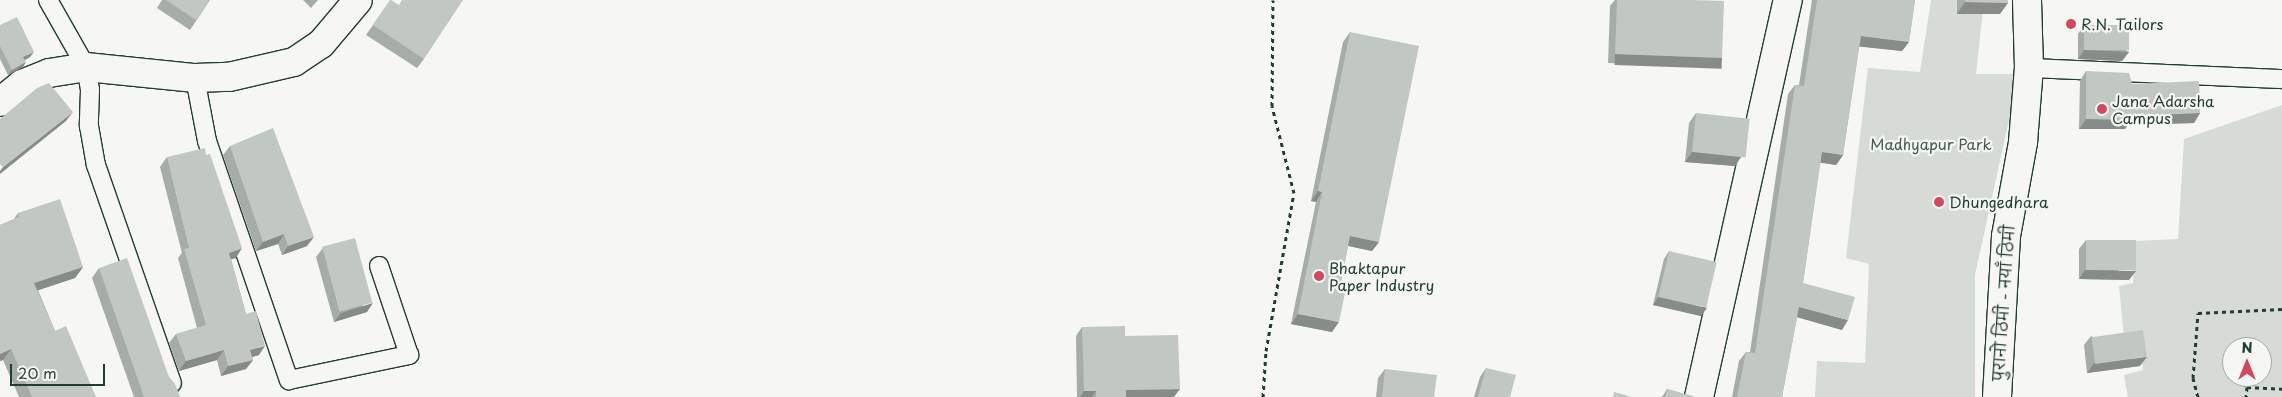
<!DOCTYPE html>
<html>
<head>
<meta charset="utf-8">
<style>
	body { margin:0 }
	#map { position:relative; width:2282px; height:397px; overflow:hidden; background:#f6f6f2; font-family:"Playpen Sans","Playpen Sans Deva",sans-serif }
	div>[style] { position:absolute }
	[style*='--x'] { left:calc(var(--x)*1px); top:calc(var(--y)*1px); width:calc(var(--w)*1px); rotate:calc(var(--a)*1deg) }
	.green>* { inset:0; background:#d6dbd6 }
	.path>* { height:3px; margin-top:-1.5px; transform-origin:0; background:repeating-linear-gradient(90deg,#1f3d34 0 4px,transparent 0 8px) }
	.roads { filter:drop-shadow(1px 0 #1f3d34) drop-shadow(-1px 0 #1f3d34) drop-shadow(0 1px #1f3d34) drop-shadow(0 -1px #1f3d34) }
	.service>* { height:18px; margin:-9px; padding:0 9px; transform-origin:9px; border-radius:9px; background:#f6f6f2 }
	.minor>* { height:28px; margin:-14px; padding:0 14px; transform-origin:14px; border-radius:14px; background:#f6f6f2 }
	.secondary>* { height:28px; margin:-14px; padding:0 14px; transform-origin:14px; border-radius:14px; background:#f6f6f2 }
	.wall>* { inset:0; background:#a6aca8 }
	.shaded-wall>* { inset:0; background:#878c88; transform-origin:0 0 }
	.building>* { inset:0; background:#c1c8c3; transform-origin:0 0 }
	.dots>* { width:14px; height:14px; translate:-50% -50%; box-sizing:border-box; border:2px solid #f6f6f2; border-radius:50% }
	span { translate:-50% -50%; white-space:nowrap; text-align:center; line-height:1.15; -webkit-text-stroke:4.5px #f6f6f2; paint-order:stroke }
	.poi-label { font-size:15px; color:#1f3d34 }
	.left { translate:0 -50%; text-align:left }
	.park-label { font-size:15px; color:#445d54 }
	.street-label { font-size:15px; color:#1f3d34 }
	.north { position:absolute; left:2222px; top:337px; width:50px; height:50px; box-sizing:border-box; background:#f6f6f2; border:1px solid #a0aca6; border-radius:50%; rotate:0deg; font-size:14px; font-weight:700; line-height:20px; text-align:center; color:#1f3d34 }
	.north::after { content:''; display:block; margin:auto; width:18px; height:22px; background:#d1495b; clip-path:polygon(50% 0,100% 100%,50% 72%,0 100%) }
	.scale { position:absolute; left:10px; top:364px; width:95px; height:22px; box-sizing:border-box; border:2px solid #1f3d34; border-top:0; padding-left:6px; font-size:15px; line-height:18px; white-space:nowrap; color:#1f3d34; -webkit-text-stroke:4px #f6f6f2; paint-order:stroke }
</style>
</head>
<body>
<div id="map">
	<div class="green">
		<i style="clip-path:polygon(1931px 0,1984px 0,1976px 74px,2019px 74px,1975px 275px,1975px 397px,1815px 397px,1817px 361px,1865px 363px,1869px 264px,1846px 258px,1868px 68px,1920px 72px)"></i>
		<i style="clip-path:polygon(evenodd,2282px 105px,2282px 397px,2128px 397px,2124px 375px,2143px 370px,2139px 336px,2124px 337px,2119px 286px,2133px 283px,2134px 241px,2178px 239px,2184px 139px,2282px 105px,2232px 347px,2262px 347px,2262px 377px,2232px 377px,2232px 347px)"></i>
	</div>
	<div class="path">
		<i style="--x:2230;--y:370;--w:3;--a:45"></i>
		<i style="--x:2237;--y:377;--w:14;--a:45"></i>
		<i style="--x:2247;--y:387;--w:10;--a:96"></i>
		<i style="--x:2247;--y:387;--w:35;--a:3"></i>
		<i style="--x:1263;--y:397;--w:46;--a:-86.3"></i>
		<i style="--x:1266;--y:351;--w:160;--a:-80"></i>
		<i style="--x:1294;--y:193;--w:90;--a:-104.2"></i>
		<i style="--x:1272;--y:106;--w:106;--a:-89.5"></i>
		<i style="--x:2198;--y:397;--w:20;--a:-105"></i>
		<i style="--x:2193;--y:378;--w:65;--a:-85.6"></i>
		<i style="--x:2198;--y:313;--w:84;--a:-2.7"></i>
	</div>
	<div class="roads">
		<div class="service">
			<i style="--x:48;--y:0;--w:77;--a:60.4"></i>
			<i style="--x:86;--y:67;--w:23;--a:80"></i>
			<i style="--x:90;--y:90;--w:36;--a:92"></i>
			<i style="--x:89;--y:126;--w:40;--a:80"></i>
			<i style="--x:96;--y:165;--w:231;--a:70.8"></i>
			<i style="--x:2029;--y:68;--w:253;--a:2.5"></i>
			<i style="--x:195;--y:78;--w:64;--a:79.2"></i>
			<i style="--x:207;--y:141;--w:253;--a:71.1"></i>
			<i style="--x:289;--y:380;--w:123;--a:-11.8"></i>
			<i style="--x:409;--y:355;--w:94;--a:-108.6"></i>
		</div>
		<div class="minor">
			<i style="--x:1699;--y:397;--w:407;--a:-77.4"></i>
			<i style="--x:1997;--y:397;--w:161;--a:-86.8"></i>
			<i style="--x:2006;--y:236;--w:96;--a:-79.7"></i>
			<i style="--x:2023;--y:142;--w:74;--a:-85.4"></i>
			<i style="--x:2029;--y:68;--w:68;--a:-91.7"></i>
		</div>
		<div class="secondary">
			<i style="--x:0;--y:102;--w:28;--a:-39"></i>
			<i style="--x:22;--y:84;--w:29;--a:-22"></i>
			<i style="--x:49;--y:73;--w:37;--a:-9"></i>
			<i style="--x:86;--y:67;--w:110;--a:5.8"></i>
			<i style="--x:195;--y:78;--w:34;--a:-2"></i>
			<i style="--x:229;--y:77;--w:67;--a:-13"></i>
			<i style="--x:294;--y:62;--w:32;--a:-34"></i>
			<i style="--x:321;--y:44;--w:57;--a:-49.9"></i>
		</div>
	</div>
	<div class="wall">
		<i style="clip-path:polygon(162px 0,210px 0,190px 30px,157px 8px)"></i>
		<i style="clip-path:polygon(303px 0,318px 0,311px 8px)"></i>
		<i style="clip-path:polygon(1615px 0,1691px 0,1722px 58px,1715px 67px,1608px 63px,1610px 6px)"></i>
		<i style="clip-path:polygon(1812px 0,1915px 0,1909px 42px,1902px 51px,1859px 46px,1843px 155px,1836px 165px,1820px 162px,1803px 283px,1842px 330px,1797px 317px,1782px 397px,1732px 397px,1739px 361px,1746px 352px,1750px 352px,1788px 94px,1795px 85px,1799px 85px)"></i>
		<i style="clip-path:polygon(1957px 0,2008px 0,2000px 14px,1957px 14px)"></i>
		<i style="clip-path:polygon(384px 9px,424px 59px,417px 68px,366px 35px)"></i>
		<i style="clip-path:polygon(0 25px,30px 57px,25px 60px,23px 67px,8px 75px,0 59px)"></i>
		<i style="clip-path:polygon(2084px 25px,2129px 52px,2122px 61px,2078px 59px,2078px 34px)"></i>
		<i style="clip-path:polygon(1350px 32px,1379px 242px,1372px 251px,1348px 246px,1339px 292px,1332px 332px,1291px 324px,1316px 202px,1311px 201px,1343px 42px)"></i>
		<i style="clip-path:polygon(2086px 71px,2132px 84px,2200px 113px,2194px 123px,2128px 125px,2125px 129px,2079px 129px,2080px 81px)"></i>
		<i style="clip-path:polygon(1696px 113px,1741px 157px,1735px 166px,1685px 162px,1689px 123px)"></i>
		<i style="clip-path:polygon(230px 146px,307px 246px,282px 255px,278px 244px,256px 251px,223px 155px)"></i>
		<i style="clip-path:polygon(167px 157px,236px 258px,231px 259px,246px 314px,259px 355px,252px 357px,253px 360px,246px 369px,221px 376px,217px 360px,179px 371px,169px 343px,176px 334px,197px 328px,178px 258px,182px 253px,160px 167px)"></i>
		<i style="clip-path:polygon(18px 213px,83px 267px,75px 278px,38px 290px,55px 331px,96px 397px,19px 397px,3px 360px,0 361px,0 225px,14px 219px)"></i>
		<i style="clip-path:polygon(2086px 240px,2129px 280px,2079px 279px,2079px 249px)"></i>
		<i style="clip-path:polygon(323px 248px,367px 312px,334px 322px,316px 257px)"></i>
		<i style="clip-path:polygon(1669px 251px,1701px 316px,1653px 305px,1664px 259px)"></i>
		<i style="clip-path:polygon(99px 268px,169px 377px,180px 397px,134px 397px,92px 278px)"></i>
		<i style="clip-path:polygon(1082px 327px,1125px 336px,1174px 397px,1077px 397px,1076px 336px)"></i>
		<i style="clip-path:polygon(2091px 336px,2140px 366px,2087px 373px,2084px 345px)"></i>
		<i style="clip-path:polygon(1486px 368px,1510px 397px,1474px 397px,1480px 377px)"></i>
		<i style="clip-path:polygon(1385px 369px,1434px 397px,1376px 397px,1378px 378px)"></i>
		<i style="clip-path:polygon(1667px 389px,1694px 397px,1662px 397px)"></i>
	</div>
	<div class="shaded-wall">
		<i style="clip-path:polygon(1965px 2px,2008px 3px,2000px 14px,1957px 14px)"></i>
		<i style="clip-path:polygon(1861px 36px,1909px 42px,1902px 51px,1854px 46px)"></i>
		<i style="clip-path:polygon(2084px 50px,2129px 52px,2122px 61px,2078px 59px)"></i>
		<i style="clip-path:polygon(34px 52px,30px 57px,19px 63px,23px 57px)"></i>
		<i style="left:1615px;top:54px;width:107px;height:11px;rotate:2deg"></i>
		<i style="clip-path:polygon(26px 62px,23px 67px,8px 75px,12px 70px)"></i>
		<i style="clip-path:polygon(73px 112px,66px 121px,0 174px,0 171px,3px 167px)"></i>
		<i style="clip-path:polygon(2200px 113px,2194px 123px,2128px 125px,2125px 129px,2079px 129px,2086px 119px,2132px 116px)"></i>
		<i style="clip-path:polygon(1692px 152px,1741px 157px,1735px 166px,1685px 162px)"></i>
		<i style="clip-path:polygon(1822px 152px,1843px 155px,1836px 165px,1815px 162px)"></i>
		<i style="clip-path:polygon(1318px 191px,1322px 192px,1316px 202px,1311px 201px)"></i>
		<i style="clip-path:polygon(284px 234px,278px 244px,256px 251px,263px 242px)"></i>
		<i style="clip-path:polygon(1350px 236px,1379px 242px,1372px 251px,1344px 245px)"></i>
		<i style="clip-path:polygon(314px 237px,307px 246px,282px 255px,288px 246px)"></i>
		<i style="clip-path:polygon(242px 248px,236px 258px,222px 262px,229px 253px)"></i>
		<i style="clip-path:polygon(83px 267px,75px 278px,27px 294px,34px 283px)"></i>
		<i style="clip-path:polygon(2085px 270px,2136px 271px,2129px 280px,2079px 279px)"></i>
		<i style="clip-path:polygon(1658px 297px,1707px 308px,1701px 316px,1653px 305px)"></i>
		<i style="clip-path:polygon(373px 303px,367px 312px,334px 322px,341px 313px)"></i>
		<i style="clip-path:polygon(1799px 307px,1848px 320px,1842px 330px,1793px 316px)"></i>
		<i style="clip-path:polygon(1298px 314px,1339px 322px,1332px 332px,1291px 324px)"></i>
		<i style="clip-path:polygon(265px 346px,259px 355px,244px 359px,250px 350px)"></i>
		<i style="clip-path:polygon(11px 349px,3px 360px,0 361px,0 354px)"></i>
		<i style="clip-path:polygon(224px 350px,217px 360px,179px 371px,186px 361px)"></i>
		<i style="clip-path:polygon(2147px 357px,2140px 366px,2087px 373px,2094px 363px)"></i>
		<i style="clip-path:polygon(253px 360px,246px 369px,221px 376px,228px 366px)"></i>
		<i style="clip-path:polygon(1180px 389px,1174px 397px,1121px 397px,1126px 390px)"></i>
		<i style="clip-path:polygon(1084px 391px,1096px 391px,1092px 397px,1080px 397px)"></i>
	</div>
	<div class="building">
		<i style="clip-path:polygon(166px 0,210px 0,196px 20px)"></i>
		<i style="clip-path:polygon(390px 0,391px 0,399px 5px,402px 0,463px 0,424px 59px,373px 25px)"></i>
		<i style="clip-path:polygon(1617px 0,1691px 0,1724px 1px,1722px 58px,1615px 54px)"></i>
		<i style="clip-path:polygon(1817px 0,1915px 0,1909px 42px,1861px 36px,1843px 155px,1822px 152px,1803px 283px,1855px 297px,1848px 320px,1799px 307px,1782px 397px,1737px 397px,1746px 352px,1755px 353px,1795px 85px,1804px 86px)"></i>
		<i style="clip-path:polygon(1965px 0,2008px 0,2008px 3px,1965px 2px)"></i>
		<i style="clip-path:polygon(17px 17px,34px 52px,23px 57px,26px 62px,12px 70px,0 46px,0 25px)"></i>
		<i style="left:2084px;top:25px;width:45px;height:25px"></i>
		<i style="clip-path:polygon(1350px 32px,1419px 46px,1379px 242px,1350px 236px,1339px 292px,1345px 293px,1339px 322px,1298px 314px,1322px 192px,1318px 191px)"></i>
		<i style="clip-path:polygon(2086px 71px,2129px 73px,2132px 84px,2199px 81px,2200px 113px,2132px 116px,2132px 120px,2086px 119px)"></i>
		<i style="clip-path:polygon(49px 83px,73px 112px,3px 167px,0 164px,0 119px,37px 88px)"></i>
		<i style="left:1696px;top:113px;width:54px;height:39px;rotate:6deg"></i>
		<i style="clip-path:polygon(273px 128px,314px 237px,288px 246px,284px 234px,263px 242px,230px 146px)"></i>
		<i style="clip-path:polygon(205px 148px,206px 155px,210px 154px,242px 248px,229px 253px,246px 314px,256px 311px,265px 346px,250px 350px,253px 360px,228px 366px,224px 350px,186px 361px,176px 334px,206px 325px,184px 249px,189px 248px,167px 157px)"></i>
		<i style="clip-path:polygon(60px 199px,83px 267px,34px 283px,55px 331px,66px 326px,96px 397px,32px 397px,11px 349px,0 354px,0 225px,19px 217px,18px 213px)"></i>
		<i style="left:355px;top:238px;width:67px;height:34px;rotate:75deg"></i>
		<i style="left:2086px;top:240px;width:50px;height:30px"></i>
		<i style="left:1669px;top:251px;width:49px;height:47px;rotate:13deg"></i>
		<i style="clip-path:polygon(127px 258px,169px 377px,175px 384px,180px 397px,144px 397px,99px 268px)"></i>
		<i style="clip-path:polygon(1125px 326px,1125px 336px,1178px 335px,1180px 389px,1126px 390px,1126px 397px,1096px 397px,1096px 391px,1084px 391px,1082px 327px)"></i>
		<i style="left:2143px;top:330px;width:27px;height:52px;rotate:82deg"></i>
		<i style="clip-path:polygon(1486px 368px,1516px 375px,1510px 397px,1478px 397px)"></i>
		<i style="clip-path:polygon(1385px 369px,1437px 375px,1434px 397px,1382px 397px)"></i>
		<i style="clip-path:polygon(1667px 389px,1693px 396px,1694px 397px,1665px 397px)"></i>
		<i style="clip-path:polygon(1614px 392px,1632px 397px,1613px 397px)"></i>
	</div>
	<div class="dots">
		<i style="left:2071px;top:24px;background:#d1495b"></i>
		<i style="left:2102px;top:109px;background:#d1495b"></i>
		<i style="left:1939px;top:202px;background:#d1495b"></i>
		<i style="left:1319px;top:276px;background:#d1495b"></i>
	</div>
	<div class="poi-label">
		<span class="left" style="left:2081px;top:24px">R.N. Tailors</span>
		<span class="left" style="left:2112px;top:109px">Jana Adarsha<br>Campus</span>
		<span class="left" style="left:1949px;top:202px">Dhungedhara</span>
		<span class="left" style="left:1329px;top:276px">Bhaktapur<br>Paper Industry</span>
	</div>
	<div class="park-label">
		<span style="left:1931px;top:144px">Madhyapur Park</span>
	</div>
	<div class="street-label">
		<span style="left:2003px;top:303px;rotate:-86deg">पुरानो ठिमी - नयाँ ठिमी</span>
	</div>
	<div class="north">N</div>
	<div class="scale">20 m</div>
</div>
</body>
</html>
